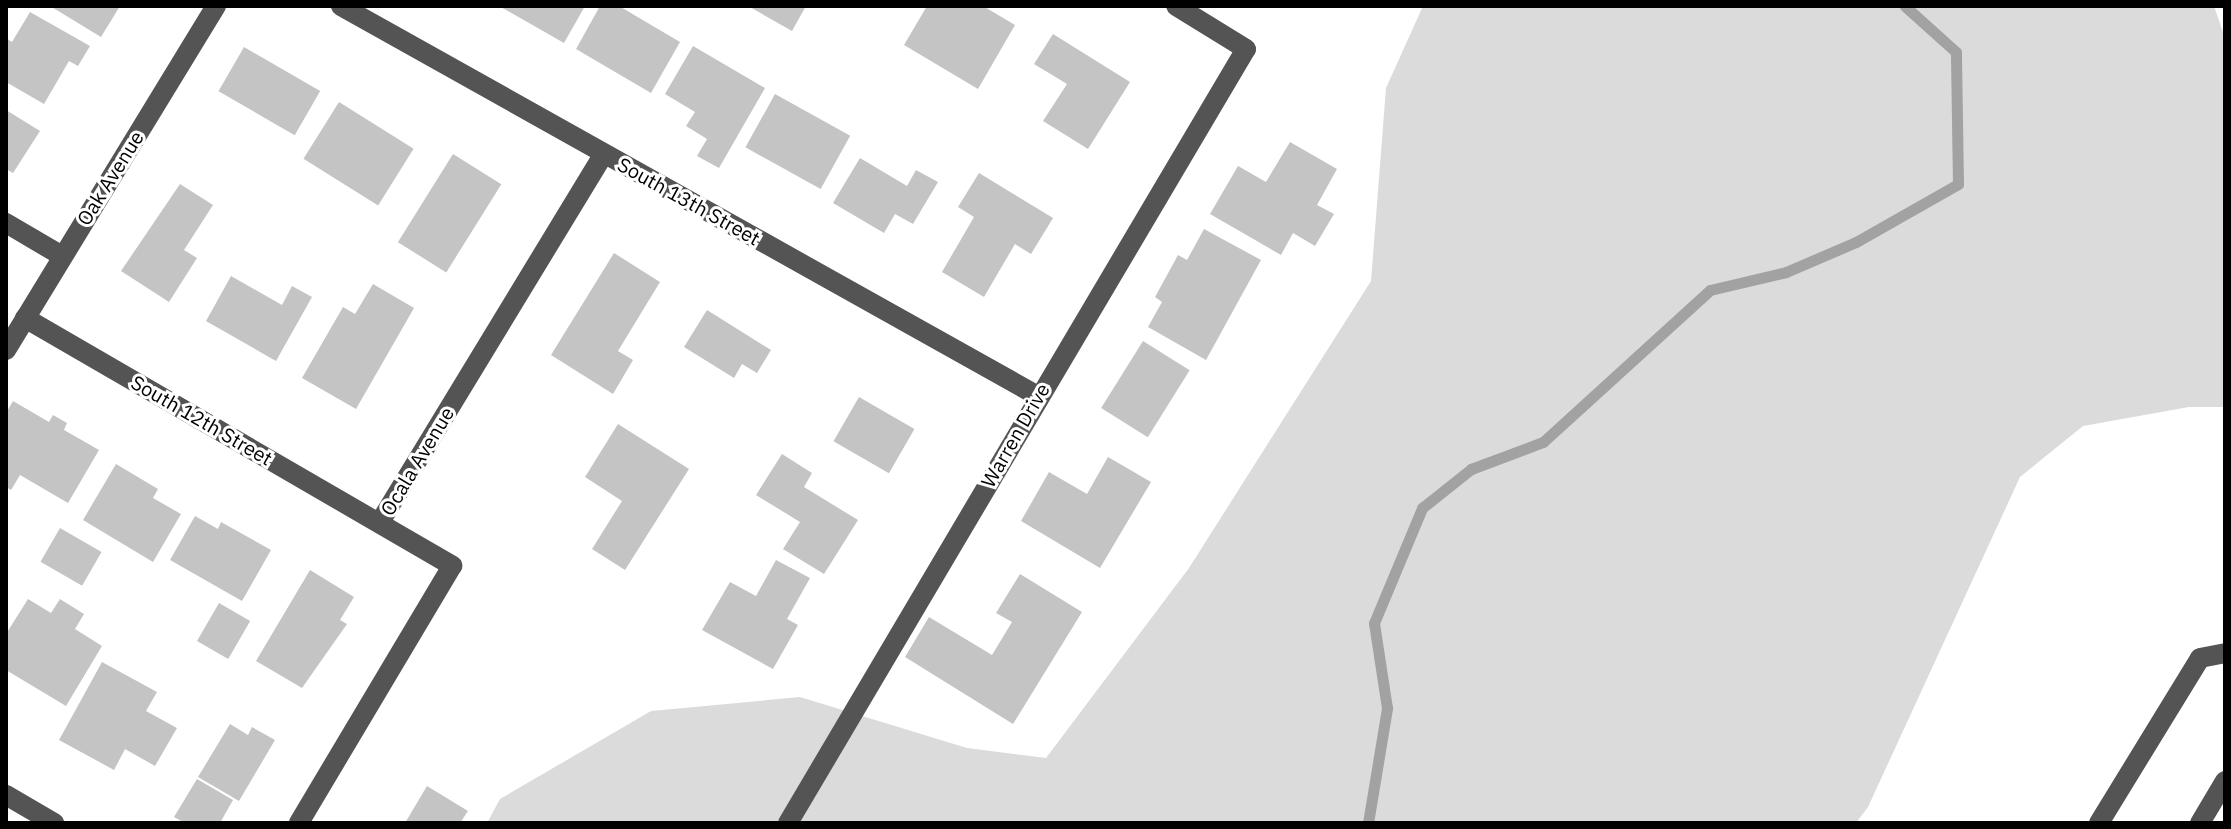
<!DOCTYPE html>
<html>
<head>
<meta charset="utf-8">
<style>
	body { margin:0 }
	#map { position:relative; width:2231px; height:829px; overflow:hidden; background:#fff; font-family:"IBM Plex Sans",sans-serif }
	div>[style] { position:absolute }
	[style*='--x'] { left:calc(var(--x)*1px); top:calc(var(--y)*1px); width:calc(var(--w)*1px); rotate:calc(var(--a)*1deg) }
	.green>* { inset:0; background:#dbdbdb }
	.stream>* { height:11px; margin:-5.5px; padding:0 5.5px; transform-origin:5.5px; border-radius:5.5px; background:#a2a2a2 }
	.building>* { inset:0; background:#c4c4c4; transform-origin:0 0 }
	.minor>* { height:20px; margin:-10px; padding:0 10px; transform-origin:10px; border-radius:10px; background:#545454 }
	span { translate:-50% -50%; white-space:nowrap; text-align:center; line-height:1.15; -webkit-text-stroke:6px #fff; paint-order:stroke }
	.street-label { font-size:20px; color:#000 }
	.frame { position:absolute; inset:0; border:8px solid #000; pointer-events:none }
</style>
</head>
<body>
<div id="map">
	<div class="green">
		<i style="clip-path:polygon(1423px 6px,2214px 6px,2225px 38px,2225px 407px,2189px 407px,2083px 426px,2020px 477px,1868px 807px,1856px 823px,487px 823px,500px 799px,651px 711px,800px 697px,967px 748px,1046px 758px,1189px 568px,1371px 281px,1386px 88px)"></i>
	</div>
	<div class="stream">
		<i style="--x:1368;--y:823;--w:117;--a:-80.6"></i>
		<i style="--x:1387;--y:708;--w:86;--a:-98.7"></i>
		<i style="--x:1374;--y:623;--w:125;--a:-67.3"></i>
		<i style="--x:1422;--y:508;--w:63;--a:-38.5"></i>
		<i style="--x:1471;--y:469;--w:77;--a:-20.6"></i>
		<i style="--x:1543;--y:442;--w:226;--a:-42.3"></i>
		<i style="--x:1710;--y:290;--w:78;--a:-13.3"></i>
		<i style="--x:1786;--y:272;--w:76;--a:-23.2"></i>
		<i style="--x:1856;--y:242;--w:117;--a:-29.6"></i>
		<i style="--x:1958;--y:184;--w:132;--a:-90.9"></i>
		<i style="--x:1956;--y:52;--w:69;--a:-138"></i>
	</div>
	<div class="building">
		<i style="clip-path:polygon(50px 6px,120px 6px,101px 37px)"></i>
		<i style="clip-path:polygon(499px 6px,585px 6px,564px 43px)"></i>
		<i style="clip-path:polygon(600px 6px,619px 6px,680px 42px,651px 93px,576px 49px)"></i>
		<i style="clip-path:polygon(748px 6px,806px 6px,792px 31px)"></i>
		<i style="clip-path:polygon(927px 6px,983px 6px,1015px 25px,978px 89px,904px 45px)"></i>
		<i style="clip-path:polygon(30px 12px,90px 46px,78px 66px,69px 61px,44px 104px,6px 82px,6px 38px,12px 42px)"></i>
		<i style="clip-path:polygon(1053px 34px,1130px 82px,1088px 149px,1043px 121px,1067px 84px,1034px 64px)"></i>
		<i style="clip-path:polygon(693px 46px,765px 88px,719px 168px,697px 156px,707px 139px,686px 126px,695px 112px,665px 94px)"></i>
		<i style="left:244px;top:47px;width:88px;height:51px;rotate:30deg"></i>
		<i style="left:775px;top:94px;width:86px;height:61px;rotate:29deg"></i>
		<i style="left:339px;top:102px;width:88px;height:67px;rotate:32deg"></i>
		<i style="clip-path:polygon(6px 110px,40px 131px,13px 173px,6px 169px)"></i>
		<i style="clip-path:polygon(1290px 142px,1337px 169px,1317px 205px,1334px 214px,1315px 246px,1293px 233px,1281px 255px,1210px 214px,1238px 166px,1266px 182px)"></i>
		<i style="left:453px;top:154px;width:57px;height:104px;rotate:32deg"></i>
		<i style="clip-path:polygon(860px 158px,907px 186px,916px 170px,938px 182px,913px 224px,895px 214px,884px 233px,833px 203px)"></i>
		<i style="clip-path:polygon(979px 173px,1053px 218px,1031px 254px,1015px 244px,984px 297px,942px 272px,974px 217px,958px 207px)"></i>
		<i style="clip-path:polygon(180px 184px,213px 205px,184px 250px,197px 258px,169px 302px,121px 271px)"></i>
		<i style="clip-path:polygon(1204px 229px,1261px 260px,1206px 360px,1148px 327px,1162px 302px,1155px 297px,1178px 255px,1187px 260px)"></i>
		<i style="clip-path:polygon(614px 253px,660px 282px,618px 351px,633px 360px,613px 394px,551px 355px)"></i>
		<i style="clip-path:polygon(231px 276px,282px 305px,292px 286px,312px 297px,276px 361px,206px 321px)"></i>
		<i style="clip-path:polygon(373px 284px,414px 308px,356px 409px,302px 378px,343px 307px,355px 314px)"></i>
		<i style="clip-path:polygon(707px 310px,771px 350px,757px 373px,742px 364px,734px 378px,684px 347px)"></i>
		<i style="left:1143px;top:341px;width:55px;height:79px;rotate:32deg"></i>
		<i style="left:859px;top:397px;width:64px;height:51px;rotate:30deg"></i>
		<i style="clip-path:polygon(13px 401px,49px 422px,53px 415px,67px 423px,64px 430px,99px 450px,68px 503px,20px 475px,11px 490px,6px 487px,6px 413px)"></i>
		<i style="clip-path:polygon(618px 424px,689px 469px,625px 570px,592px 549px,622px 501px,585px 477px)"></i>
		<i style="clip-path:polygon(782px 454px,812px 473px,804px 487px,858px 520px,824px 574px,783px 549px,800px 522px,756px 495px)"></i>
		<i style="clip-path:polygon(1108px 457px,1151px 482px,1100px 568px,1021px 521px,1049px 472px,1087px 494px)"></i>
		<i style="clip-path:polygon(116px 464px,158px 489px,153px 498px,181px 514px,153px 562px,83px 520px)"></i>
		<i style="clip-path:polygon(195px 516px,218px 529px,221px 522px,271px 550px,242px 601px,170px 560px)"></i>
		<i style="left:60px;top:528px;width:48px;height:39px;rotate:30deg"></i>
		<i style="clip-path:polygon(776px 560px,810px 578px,787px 619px,798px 625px,773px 669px,702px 630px,730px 582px,756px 596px)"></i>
		<i style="clip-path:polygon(310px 570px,354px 597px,340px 620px,347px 624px,302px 688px,256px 661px)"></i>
		<i style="clip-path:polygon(1020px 574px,1082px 612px,1013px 724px,905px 657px,929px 617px,992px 655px,1012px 622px,996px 613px)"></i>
		<i style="clip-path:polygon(28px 599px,51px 613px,60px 599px,84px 614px,75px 629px,102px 646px,66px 706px,6px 670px,6px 634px)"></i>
		<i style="left:219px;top:603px;width:36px;height:44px;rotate:30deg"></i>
		<i style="clip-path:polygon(102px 662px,157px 692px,146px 711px,177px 728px,155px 766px,125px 749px,114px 770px,59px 740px)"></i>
		<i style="clip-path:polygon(230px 724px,248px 735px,252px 727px,275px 740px,239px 801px,198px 777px)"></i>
		<i style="clip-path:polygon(197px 779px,233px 800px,220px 823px,185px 823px,174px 817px)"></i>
		<i style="clip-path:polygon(427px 786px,468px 811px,460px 823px,405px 823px)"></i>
	</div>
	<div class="minor">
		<i style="--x:341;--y:6;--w:799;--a:29.23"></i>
		<i style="--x:6;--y:223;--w:65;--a:30.5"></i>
		<i style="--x:25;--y:318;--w:494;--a:30.1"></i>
		<i style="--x:452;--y:566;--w:299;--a:120.8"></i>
		<i style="--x:6;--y:350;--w:403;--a:-58.6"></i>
		<i style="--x:380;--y:522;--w:431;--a:-58.7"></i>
		<i style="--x:6;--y:795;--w:56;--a:30.3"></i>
		<i style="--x:788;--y:823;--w:899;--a:-59.39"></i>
		<i style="--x:1246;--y:49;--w:82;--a:-148.4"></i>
		<i style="--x:2099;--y:823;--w:193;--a:-58.5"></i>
		<i style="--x:2200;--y:658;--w:25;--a:-11"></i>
		<i style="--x:2200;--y:823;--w:49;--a:-59.2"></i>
	</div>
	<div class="street-label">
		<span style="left:110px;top:178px;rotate:-58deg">Oak Avenue</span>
		<span style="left:689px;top:201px;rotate:29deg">South 13th Street</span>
		<span style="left:202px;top:420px;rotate:30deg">South 12th Street</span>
		<span style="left:1015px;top:435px;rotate:-60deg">Warren Drive</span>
		<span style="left:417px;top:461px;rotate:-59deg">Ocala Avenue</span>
	</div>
	<div class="frame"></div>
</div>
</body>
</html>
